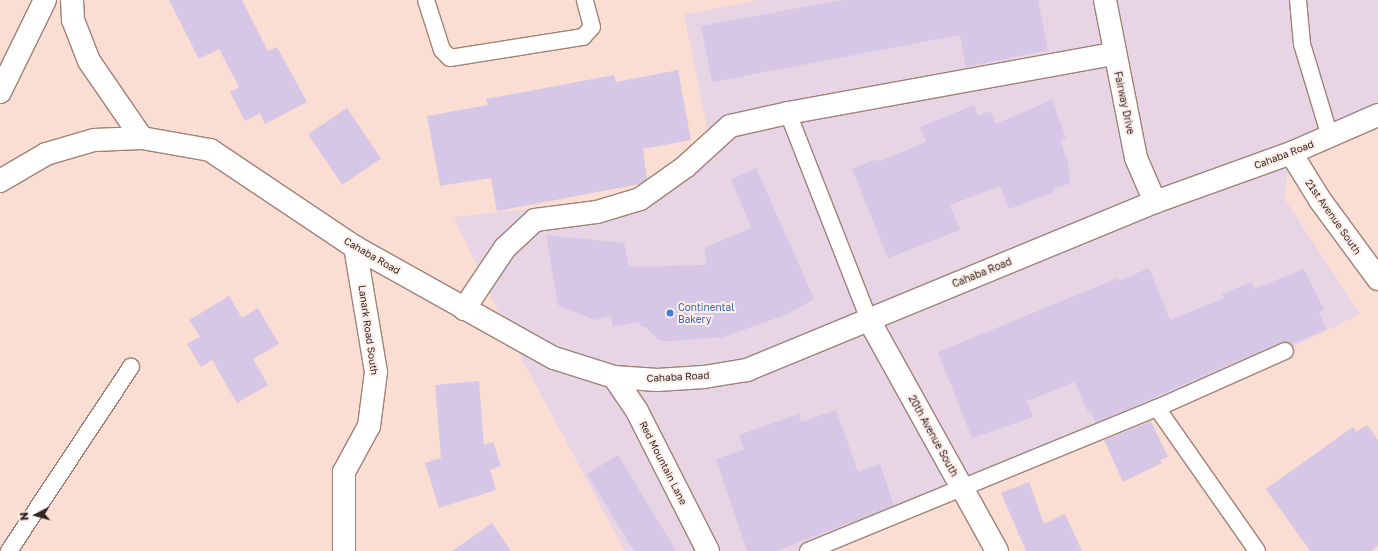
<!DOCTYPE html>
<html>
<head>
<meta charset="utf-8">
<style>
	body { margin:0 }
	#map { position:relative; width:1378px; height:551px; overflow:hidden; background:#fbded3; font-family:"Golos Text",sans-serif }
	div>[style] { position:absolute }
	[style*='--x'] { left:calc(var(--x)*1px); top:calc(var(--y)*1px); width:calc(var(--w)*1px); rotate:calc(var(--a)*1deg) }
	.commercial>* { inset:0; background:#e7d4e4 }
	.building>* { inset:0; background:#d5c7e5; transform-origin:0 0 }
	.roads { filter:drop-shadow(1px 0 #a18175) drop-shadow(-1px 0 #a18175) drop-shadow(0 1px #a18175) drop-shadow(0 -1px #a18175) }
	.lane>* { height:16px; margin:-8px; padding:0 8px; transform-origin:8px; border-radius:8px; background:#fff }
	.street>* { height:22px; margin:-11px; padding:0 11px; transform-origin:11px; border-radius:11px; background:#fff }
	.secondary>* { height:22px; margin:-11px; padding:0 11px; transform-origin:11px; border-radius:11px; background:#fff }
	.dots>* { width:11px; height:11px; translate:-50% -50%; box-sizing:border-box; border:2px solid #fdeee9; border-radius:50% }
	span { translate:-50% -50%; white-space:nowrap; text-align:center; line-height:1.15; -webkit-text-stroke:4px #fdeee9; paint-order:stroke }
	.street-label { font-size:10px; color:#332521 }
	.shop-label { font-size:10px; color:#366cbe }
	.left { translate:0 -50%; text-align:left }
	.north { position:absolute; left:16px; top:495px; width:40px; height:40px; -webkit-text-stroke:3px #fdeee9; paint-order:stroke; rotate:264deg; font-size:11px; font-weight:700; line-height:16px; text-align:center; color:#332521 }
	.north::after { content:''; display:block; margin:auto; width:14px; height:18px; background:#332521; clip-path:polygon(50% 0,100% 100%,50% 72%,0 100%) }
</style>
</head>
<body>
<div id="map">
	<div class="commercial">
		<i style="clip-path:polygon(758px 0,1378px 0,1378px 115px,1291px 153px,1284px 198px,1360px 314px,1285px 351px,808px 551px,625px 551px,508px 333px,454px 217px,573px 205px,644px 188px,708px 130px,684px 15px)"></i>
	</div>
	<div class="building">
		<i style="clip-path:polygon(169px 0,242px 0,268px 51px,277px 47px,307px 102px,265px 124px,260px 113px,245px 121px,230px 92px,239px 87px,219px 49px,199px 59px)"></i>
		<i style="clip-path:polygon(843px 0,1038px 0,1048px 50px,966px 67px,960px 35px,712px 82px,701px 26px)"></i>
		<i style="clip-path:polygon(678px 70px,691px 140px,643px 149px,647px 179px,640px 184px,497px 211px,491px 178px,440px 186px,427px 116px,488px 105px,486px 99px,614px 75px,616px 82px)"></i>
		<i style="clip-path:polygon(1052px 100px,1066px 138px,1060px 140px,1068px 163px,1070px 184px,1055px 187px,1053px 192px,1009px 209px,1000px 186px,950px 205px,960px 230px,888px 258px,852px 169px,877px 159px,878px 162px,926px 142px,920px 127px,974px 105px,978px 116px,991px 111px,995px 124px)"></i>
		<i style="left:347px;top:108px;width:61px;height:47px;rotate:56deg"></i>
		<i style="clip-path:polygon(756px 168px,814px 299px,785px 315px,723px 337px,670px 341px,658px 340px,645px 326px,641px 327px,639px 322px,613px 327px,611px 316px,595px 320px,558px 305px,546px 235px,624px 243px,629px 267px,707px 265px,704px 248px,751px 228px,731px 179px)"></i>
		<i style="clip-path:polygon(1149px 268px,1170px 320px,1224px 298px,1222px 294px,1251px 282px,1254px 289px,1304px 269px,1324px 310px,1319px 312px,1326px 330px,1291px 344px,1281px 342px,1096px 423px,1090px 411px,1088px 412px,1075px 382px,1027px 401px,1033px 417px,972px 438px,938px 352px,1118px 278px,1119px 281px)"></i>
		<i style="clip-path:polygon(229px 296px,242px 318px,258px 308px,279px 344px,253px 359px,268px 385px,237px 403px,212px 360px,201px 367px,187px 344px,200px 337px,189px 320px)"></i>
		<i style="clip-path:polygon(479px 381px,484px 445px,493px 442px,501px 466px,490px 470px,496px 490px,439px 508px,425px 463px,441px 458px,435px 385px)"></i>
		<i style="clip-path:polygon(836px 410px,858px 472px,880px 464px,894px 506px,776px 551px,747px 551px,716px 459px,744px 450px,739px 435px,799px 414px,801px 422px)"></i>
		<i style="clip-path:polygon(1151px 421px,1168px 457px,1160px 460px,1162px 463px,1123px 482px,1104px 440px)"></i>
		<i style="clip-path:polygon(1367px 425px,1378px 440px,1378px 546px,1371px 551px,1310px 551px,1266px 489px,1353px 427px,1356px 432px)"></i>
		<i style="clip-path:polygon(618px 455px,676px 551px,634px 551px,587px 474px)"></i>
		<i style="clip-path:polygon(1029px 482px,1044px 524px,1065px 514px,1082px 551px,1026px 551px,1001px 493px)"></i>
		<i style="clip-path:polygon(492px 523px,511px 551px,452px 551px)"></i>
	</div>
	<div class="roads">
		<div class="lane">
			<i style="--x:426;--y:0;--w:52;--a:72.3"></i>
			<i style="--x:442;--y:50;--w:11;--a:45"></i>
			<i style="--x:450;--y:58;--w:135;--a:-9"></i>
			<i style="--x:583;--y:37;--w:13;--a:-48"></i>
			<i style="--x:592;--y:27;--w:28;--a:-105"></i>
			<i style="--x:1298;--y:0;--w:44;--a:84.8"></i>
			<i style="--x:1302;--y:44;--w:97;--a:73.2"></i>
			<i style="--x:788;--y:113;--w:222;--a:68.6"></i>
			<i style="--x:1157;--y:408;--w:174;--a:55"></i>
			<i style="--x:9;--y:551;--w:221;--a:-56.5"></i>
			<i style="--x:808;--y:551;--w:377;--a:-22.3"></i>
			<i style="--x:1157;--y:408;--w:140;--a:-24"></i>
		</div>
		<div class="street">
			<i style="--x:464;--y:309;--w:73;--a:-56.1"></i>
			<i style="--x:505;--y:248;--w:41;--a:-43"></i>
			<i style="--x:535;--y:220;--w:63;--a:-7.4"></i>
			<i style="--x:597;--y:212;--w:45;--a:-16.8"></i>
			<i style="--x:640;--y:199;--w:55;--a:-35.4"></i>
			<i style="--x:685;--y:167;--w:61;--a:-42.3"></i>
			<i style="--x:730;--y:126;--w:59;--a:-12.6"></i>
			<i style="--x:788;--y:113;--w:331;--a:-10.3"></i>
			<i style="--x:869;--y:320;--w:264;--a:61"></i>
			<i style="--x:614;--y:377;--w:41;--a:55.9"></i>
			<i style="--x:637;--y:411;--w:157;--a:63.1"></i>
			<i style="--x:344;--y:551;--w:79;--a:-90"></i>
			<i style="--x:344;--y:472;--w:52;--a:-61.5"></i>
			<i style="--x:369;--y:426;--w:54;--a:-82.6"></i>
			<i style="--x:376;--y:372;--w:127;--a:-99.5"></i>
		</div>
		<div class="secondary">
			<i style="--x:72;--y:0;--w:20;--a:87"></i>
			<i style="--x:73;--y:20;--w:44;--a:68.7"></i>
			<i style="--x:89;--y:61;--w:93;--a:55.5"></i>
			<i style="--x:1105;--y:0;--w:161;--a:78.9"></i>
			<i style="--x:1136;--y:158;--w:48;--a:66.6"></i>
			<i style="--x:0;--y:92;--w:102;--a:-63.9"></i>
			<i style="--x:1291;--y:153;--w:55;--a:58.3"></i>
			<i style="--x:1320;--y:200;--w:98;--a:53.7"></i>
			<i style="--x:0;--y:181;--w:53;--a:-30.4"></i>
			<i style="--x:46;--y:154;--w:50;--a:-16.3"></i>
			<i style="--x:94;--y:140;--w:48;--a:-2.4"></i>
			<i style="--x:142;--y:138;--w:69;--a:10"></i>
			<i style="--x:210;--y:150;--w:174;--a:33.8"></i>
			<i style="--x:355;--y:247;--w:228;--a:29.2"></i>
			<i style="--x:554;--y:358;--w:63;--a:17.6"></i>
			<i style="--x:614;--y:377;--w:43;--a:4"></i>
			<i style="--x:657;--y:380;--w:47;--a:-3.7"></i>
			<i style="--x:704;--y:377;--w:44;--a:-9.2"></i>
			<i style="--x:747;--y:370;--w:441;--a:-22.4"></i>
			<i style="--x:1155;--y:202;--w:145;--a:-19.8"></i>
			<i style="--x:1291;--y:153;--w:95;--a:-23.6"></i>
		</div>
	</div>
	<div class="dots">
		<i style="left:670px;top:313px;background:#3f7fe0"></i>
	</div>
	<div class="street-label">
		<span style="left:1124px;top:103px;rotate:78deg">Fairway Drive</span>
		<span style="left:1284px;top:155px;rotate:-21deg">Cahaba Road</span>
		<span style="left:1333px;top:217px;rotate:55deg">21st Avenue South</span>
		<span style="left:372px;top:256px;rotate:30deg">Cahaba Road</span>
		<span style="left:982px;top:273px;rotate:-22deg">Cahaba Road</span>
		<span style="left:368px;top:330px;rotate:82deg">Lanark Road South</span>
		<span style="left:678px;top:377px;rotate:-3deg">Cahaba Road</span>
		<span style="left:933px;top:436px;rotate:61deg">20th Avenue South</span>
		<span style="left:663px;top:463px;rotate:63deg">Red Mountain Lane</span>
	</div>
	<div class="shop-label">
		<span class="left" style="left:678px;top:313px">Continental<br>Bakery</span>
	</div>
	<div class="north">N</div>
</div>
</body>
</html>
